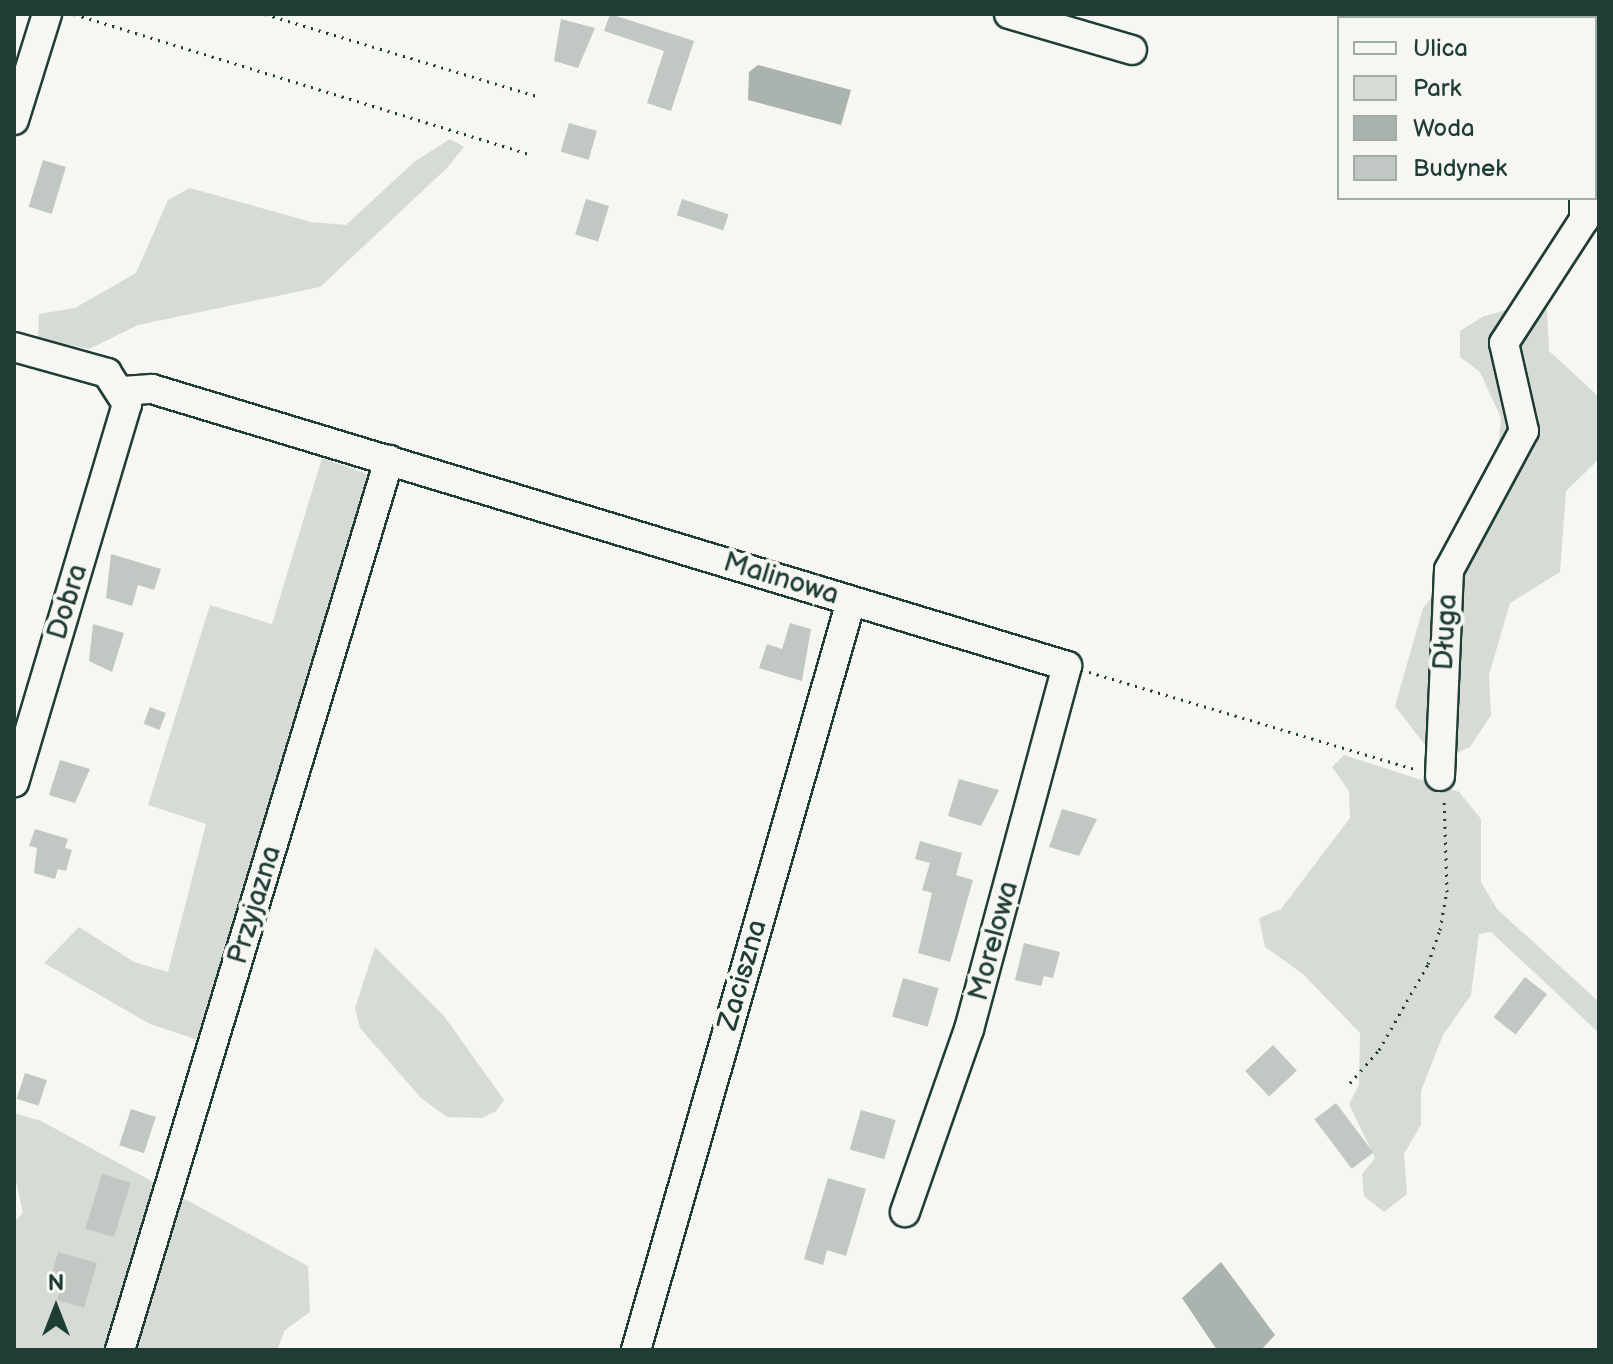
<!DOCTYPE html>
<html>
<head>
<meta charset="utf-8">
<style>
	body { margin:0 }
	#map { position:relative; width:1613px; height:1364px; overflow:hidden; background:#f6f6f2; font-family:"Balsamiq Sans",sans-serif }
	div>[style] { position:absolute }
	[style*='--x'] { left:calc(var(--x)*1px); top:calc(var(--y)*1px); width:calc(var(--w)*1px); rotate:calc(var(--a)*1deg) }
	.green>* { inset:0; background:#d6dbd6 }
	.water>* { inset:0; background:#aab3ae }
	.building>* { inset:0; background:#c1c8c3; transform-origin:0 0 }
	.path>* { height:3px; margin-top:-1.5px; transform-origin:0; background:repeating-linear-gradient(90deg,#1f3d34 0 2px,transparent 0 8px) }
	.roads { filter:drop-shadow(2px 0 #1f3d34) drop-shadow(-2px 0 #1f3d34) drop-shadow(0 2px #1f3d34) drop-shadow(0 -2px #1f3d34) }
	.minor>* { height:28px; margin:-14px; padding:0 14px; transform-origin:14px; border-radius:14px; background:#f6f6f2 }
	span { translate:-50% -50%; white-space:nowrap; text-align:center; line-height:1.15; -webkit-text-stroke:8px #f6f6f2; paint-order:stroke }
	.street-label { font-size:28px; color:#1f3d34 }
	.frame { position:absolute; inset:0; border:16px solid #1f3d34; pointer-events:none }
	.legend { position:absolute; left:1337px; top:16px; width:260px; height:184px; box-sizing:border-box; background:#f6f6f2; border:2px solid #a0aca6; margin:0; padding:10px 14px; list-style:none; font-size:24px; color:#1f3d34 }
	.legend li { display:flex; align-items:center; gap:16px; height:40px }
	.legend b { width:40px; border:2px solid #a0aca6 }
	.north { position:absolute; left:16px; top:1268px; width:80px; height:80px; -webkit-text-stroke:6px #f6f6f2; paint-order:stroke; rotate:0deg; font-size:22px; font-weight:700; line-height:32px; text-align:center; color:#1f3d34 }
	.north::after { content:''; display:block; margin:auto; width:28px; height:36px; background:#1f3d34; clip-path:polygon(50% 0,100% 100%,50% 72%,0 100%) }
</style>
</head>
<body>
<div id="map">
	<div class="green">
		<i style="clip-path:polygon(450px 139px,464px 147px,447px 168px,320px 287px,138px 325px,89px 349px,38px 339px,39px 314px,75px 308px,136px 273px,168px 200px,190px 188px,311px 222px,346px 225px,414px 162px)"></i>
		<i style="clip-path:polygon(1535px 303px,1547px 310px,1549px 351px,1599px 397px,1599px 459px,1566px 491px,1560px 572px,1510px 603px,1489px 675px,1491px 715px,1470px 747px,1438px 762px,1395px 706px,1423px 608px,1465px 556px,1496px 466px,1501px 418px,1480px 372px,1460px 357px,1460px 331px,1484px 316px)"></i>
		<i style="clip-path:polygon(322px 458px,365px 473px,370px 483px,201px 1041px,150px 1024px,44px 963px,79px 927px,134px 962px,168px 972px,206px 824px,148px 805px,210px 605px,272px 624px)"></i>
		<i style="clip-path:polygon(1344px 755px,1459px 792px,1481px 819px,1481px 882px,1497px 909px,1599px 1002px,1599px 1033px,1491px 932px,1479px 934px,1471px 995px,1443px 1035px,1421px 1091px,1421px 1125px,1404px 1154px,1407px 1194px,1384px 1212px,1364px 1196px,1362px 1174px,1375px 1158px,1349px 1104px,1359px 1085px,1360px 1033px,1303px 974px,1265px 947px,1259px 918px,1281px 909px,1350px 818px,1349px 791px,1332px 767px)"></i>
		<i style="clip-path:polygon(375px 947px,444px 1016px,504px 1100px,496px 1111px,482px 1118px,447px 1117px,421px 1098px,360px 1028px,355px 1008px)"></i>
		<i style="clip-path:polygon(14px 1113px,41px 1121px,308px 1266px,310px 1312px,285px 1330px,277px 1350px,14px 1350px,14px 1222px,23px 1213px,14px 1172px)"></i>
	</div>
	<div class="water">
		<i style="clip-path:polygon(758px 65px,851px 90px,841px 125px,748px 100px,749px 72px)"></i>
		<i style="clip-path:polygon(1221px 1262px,1275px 1335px,1261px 1350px,1217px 1350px,1182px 1298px)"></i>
	</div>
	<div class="building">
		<i style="clip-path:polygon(610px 14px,694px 41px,671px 111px,647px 103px,664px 51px,604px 31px)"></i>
		<i style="clip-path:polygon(561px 19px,595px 28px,578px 68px,554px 61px)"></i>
		<i style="left:569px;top:123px;width:29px;height:30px;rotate:16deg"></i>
		<i style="left:43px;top:160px;width:24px;height:49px;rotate:17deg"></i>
		<i style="left:586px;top:199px;width:24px;height:37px;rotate:17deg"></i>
		<i style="left:682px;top:199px;width:49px;height:17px;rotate:18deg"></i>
		<i style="clip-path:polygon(111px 554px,161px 569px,154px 590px,138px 585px,132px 606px,106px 598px)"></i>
		<i style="clip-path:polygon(790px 623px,811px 629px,802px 681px,759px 668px,767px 644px,782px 649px)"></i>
		<i style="clip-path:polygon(93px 624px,124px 633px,112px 672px,89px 661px)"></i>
		<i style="left:150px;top:707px;width:17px;height:18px;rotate:21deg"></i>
		<i style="clip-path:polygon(60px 760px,90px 769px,75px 803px,49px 795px)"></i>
		<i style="clip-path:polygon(959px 779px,999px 790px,981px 826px,948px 816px)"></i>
		<i style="clip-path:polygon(1062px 809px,1097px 819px,1079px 856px,1049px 847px)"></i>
		<i style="clip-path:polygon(35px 829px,68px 839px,65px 848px,72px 850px,66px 871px,58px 869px,55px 879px,34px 873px,37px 848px,29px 846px)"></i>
		<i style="clip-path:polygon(920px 841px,962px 853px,956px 875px,973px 880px,950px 962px,918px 953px,932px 893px,922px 890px,930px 863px,915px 859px)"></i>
		<i style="clip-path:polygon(1024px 943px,1060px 952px,1053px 978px,1044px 976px,1041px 986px,1015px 980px)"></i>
		<i style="left:1525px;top:977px;width:28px;height:51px;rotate:38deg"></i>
		<i style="left:903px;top:978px;width:37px;height:40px;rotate:16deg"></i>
		<i style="left:1273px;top:1045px;width:35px;height:38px;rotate:47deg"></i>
		<i style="left:25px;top:1073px;width:23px;height:27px;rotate:18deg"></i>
		<i style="left:1336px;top:1103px;width:62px;height:27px;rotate:53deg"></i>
		<i style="left:131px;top:1109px;width:26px;height:38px;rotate:18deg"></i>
		<i style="left:861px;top:1110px;width:36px;height:41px;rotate:16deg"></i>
		<i style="left:102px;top:1174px;width:30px;height:57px;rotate:17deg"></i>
		<i style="clip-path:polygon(828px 1178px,866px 1189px,846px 1256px,827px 1250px,823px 1265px,804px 1259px)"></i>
		<i style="clip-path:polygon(58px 1252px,97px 1263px,84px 1308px,57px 1300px,63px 1281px,51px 1278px)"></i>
	</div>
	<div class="path">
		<i style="--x:74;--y:14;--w:479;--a:17.1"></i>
		<i style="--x:265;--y:14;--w:283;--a:16.8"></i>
		<i style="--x:1089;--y:672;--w:340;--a:16.6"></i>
		<i style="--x:1350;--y:1083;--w:44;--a:-48.7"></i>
		<i style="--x:1379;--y:1050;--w:99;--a:-60.3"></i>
		<i style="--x:1428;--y:964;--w:36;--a:-71"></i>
		<i style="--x:1440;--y:930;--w:39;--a:-80"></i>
		<i style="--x:1447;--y:892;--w:94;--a:-91.8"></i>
	</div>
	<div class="roads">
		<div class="minor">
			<i style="--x:1009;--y:14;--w:128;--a:16.3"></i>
			<i style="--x:1584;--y:14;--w:4;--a:90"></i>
			<i style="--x:14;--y:120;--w:111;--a:-72.7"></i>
			<i style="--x:14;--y:347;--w:97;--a:15.6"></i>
			<i style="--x:107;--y:373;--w:37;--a:57"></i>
			<i style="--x:127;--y:404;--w:395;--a:106.6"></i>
			<i style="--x:122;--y:391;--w:30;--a:-4"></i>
			<i style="--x:152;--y:389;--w:956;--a:16.84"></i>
			<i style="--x:1067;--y:666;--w:376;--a:105.1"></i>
			<i style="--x:969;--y:1029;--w:194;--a:109.3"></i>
			<i style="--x:1440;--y:776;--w:206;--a:-87.5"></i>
			<i style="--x:1449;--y:570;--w:158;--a:-61.7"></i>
			<i style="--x:1524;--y:431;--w:90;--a:-102.8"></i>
			<i style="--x:1504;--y:343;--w:147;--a:-57"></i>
			<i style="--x:1584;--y:220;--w:22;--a:-90"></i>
			<i style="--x:120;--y:1350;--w:930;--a:-73.18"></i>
			<i style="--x:636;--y:1350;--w:779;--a:-73.98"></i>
		</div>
	</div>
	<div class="street-label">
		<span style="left:781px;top:579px;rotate:17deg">Malinowa</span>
		<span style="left:68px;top:602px;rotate:-73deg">Dobra</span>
		<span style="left:1446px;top:632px;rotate:-87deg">Długa</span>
		<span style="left:255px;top:905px;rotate:-73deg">Przyjazna</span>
		<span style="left:994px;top:941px;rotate:-75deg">Morelowa</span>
		<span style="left:743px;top:975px;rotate:-74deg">Zaciszna</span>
	</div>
	<div class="frame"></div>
	<ul class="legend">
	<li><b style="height:10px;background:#f6f6f2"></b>Ulica</li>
	<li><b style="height:22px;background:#d6dbd6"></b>Park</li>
	<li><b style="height:22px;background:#aab3ae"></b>Woda</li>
	<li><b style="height:22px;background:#c1c8c3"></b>Budynek</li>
	</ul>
	<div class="north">N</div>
</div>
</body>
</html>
